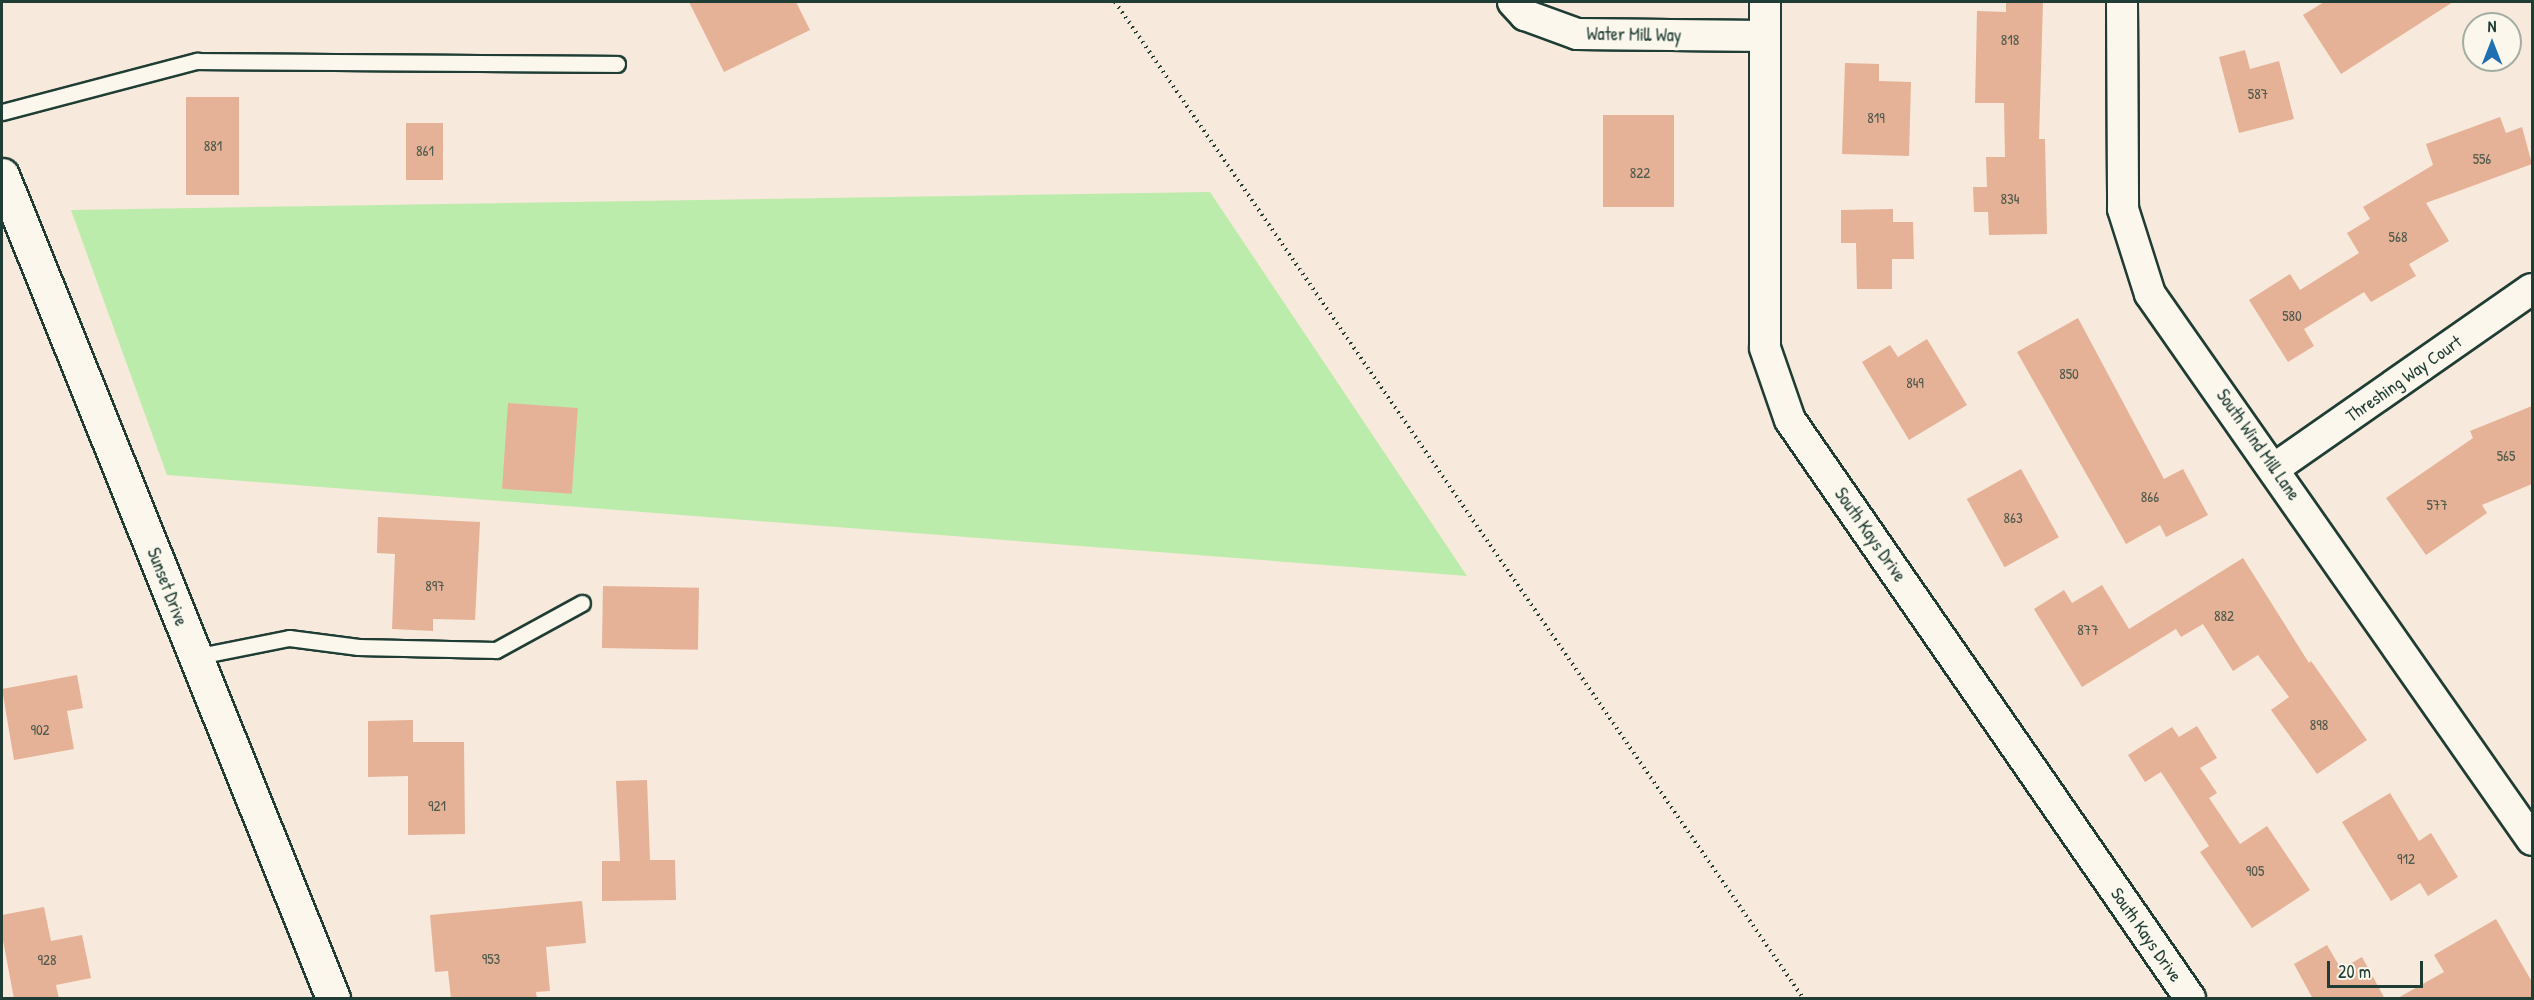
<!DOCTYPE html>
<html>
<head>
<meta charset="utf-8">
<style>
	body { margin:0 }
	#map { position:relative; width:2534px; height:1000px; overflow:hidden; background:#f7e9db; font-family:"Patrick Hand",sans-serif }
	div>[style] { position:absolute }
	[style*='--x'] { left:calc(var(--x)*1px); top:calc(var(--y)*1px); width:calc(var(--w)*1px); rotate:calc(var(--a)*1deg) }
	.green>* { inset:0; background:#bcecab }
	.building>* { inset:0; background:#e5b297; transform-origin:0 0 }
	.path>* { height:4px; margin-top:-2px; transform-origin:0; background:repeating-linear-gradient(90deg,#1f3d34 0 1.5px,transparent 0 6px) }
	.roads { filter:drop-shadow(2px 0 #1f3d34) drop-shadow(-2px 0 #1f3d34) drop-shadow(0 2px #1f3d34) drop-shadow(0 -2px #1f3d34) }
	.service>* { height:15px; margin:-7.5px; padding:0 7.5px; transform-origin:7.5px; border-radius:7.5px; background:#fbf7ec }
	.minor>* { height:30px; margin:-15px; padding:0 15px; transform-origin:15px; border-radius:15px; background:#fbf7ec }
	.secondary>* { height:33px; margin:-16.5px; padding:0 16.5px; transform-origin:16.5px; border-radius:16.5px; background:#fbf7ec }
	span { translate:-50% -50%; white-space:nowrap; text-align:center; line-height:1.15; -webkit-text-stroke:6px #fbf7ec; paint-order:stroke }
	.number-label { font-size:15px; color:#505a4d }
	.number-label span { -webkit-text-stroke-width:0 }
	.street-label { font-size:18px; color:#1f3d34 }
	.frame { position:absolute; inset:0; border:3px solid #1f3d34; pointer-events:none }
	.north { position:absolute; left:2462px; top:12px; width:60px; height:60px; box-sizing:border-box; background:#fbf7ec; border:2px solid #a3ada2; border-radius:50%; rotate:0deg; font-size:16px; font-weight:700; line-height:24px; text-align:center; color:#1f3d34 }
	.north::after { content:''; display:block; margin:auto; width:21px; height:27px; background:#1f6fb2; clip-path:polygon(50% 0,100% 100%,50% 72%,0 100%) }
	.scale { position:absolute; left:2327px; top:961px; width:96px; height:27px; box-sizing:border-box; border:3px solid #1f3d34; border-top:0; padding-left:8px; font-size:18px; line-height:21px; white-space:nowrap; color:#1f3d34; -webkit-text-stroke:4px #fbf7ec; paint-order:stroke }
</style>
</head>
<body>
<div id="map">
	<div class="green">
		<i style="clip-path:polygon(1210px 192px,1467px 576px,167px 475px,71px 210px)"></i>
	</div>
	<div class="building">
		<i style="clip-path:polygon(689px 2px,796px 2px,810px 30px,724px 72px)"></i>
		<i style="clip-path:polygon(2006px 2px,2043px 2px,2039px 139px,2045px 139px,2047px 234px,1989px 235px,1988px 212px,1974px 212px,1973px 187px,1987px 187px,1986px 157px,2005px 157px,2004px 103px,1975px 103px,1977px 11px,2006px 12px)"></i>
		<i style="clip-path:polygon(2324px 2px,2453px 2px,2341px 74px,2303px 15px)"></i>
		<i style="clip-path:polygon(2245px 50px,2250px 69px,2279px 61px,2294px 119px,2239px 133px,2219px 57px)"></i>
		<i style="clip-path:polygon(1845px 63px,1879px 64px,1879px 81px,1911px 82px,1909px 156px,1842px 154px)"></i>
		<i style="left:186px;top:97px;width:53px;height:98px"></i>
		<i style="left:1603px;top:115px;width:71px;height:92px"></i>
		<i style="clip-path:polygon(2500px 117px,2506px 133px,2522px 127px,2532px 164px,2426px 203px,2449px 241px,2409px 264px,2416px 276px,2371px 302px,2364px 292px,2304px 329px,2314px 346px,2288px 362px,2249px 300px,2290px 274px,2300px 290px,2359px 253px,2347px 233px,2370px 219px,2363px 207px,2433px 165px,2426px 144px)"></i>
		<i style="left:406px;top:123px;width:37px;height:57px"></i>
		<i style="clip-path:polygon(1893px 209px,1893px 222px,1913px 222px,1914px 259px,1892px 259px,1892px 289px,1857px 289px,1856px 243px,1841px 243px,1841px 210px)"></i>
		<i style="clip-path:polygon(2078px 318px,2164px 479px,2183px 469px,2208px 515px,2166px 537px,2160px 525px,2126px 544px,2017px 352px)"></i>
		<i style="clip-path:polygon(1927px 339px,1967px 405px,1909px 440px,1862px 362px,1890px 345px,1898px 357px)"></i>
		<i style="left:508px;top:403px;width:70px;height:86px;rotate:4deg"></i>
		<i style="clip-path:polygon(2532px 406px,2532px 484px,2482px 505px,2487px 513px,2426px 555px,2386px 498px,2473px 438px,2470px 431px)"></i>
		<i style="left:2021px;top:469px;width:78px;height:62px;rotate:61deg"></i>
		<i style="clip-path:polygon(378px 517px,480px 522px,475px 620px,433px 619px,433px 631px,392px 629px,395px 554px,377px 553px)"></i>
		<i style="clip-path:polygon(2243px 558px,2309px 663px,2311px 661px,2367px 740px,2317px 774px,2271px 710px,2289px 697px,2258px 655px,2233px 671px,2203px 624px,2181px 637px,2176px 629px,2082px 687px,2034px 609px,2064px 590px,2072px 603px,2102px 585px,2129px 629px)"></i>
		<i style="left:603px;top:586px;width:96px;height:62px;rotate:1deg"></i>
		<i style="clip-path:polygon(77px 675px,83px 708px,67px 711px,74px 749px,14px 760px,2px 689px)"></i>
		<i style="clip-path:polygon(413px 720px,413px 742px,464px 742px,465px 834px,408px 835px,408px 776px,368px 777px,368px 721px)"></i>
		<i style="clip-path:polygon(2197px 726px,2217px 758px,2200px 768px,2217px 793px,2209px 798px,2240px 844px,2267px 826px,2310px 890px,2252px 928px,2200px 852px,2209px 846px,2161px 772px,2145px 782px,2128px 755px,2172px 727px,2179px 737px)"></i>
		<i style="clip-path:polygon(647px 780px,650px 860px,675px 860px,676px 900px,602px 901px,602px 861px,620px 861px,616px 781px)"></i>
		<i style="clip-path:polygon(2390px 793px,2419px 841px,2431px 833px,2458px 877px,2428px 896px,2420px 883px,2391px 901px,2342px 822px)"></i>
		<i style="clip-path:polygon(582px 901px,586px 943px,546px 947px,550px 991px,536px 992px,537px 999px,451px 999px,448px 971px,435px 972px,430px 915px)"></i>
		<i style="clip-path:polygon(44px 907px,51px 941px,82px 935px,91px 978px,56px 985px,59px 999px,14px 999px,2px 935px,2px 915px)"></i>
		<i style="clip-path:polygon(2496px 919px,2532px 982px,2532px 999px,2396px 999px,2444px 972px,2434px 955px)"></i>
		<i style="clip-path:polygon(2327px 945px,2341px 969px,2362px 957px,2385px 999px,2313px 999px,2294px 964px)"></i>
	</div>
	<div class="path">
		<i style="--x:1115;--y:2;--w:1211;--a:55.36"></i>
	</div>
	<div class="roads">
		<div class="service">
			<i style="--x:2;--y:112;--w:202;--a:-14.7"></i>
			<i style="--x:197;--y:61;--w:420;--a:0.4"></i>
			<i style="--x:194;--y:657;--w:97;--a:-11.3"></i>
			<i style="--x:289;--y:638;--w:70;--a:7.4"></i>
			<i style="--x:358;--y:647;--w:138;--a:1.2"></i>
			<i style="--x:496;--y:650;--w:98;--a:-28.7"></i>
		</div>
		<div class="minor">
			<i style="--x:1513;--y:2;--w:18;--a:47"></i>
			<i style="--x:1525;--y:15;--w:55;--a:20.1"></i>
			<i style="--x:1577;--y:34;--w:188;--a:0.6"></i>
			<i style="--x:1765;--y:2;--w:346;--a:90"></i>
			<i style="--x:1765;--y:348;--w:76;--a:70.9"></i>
			<i style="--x:1790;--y:420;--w:703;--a:55.32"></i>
			<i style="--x:2122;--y:2;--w:207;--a:89.7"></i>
			<i style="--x:2123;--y:209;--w:89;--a:72.4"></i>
			<i style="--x:2150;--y:294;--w:666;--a:55.02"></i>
			<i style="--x:2275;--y:468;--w:313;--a:-34.9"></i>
		</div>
		<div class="secondary">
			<i style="--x:2;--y:175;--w:887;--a:68.09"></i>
		</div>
	</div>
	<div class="number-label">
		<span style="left:2010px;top:40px">818</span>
		<span style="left:2258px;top:94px">587</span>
		<span style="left:1876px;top:118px">819</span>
		<span style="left:213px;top:146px">881</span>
		<span style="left:425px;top:151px">861</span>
		<span style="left:2482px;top:159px">556</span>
		<span style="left:1640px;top:173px">822</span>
		<span style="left:2010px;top:199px">834</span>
		<span style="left:2398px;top:237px">568</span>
		<span style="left:2292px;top:316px">580</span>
		<span style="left:2069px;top:374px">850</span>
		<span style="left:1915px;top:383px">849</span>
		<span style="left:2506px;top:456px">565</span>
		<span style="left:2150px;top:497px">866</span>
		<span style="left:2437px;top:505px">577</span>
		<span style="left:2013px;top:518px">863</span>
		<span style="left:435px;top:586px">897</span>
		<span style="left:2224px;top:616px">882</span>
		<span style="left:2088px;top:630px">877</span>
		<span style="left:2319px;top:725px">898</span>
		<span style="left:40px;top:730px">902</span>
		<span style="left:437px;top:806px">921</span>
		<span style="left:2406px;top:859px">912</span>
		<span style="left:2255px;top:871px">905</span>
		<span style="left:491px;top:959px">953</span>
		<span style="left:47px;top:960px">928</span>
	</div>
	<div class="street-label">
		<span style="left:1634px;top:35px;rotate:1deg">Water Mill Way</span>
		<span style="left:2404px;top:379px;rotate:-35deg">Threshing Way Court</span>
		<span style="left:2258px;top:445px;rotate:55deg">South Wind Mill Lane</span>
		<span style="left:1870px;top:535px;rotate:55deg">South Kays Drive</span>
		<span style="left:167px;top:587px;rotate:69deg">Sunset Drive</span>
		<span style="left:2146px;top:935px;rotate:55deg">South Kays Drive</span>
	</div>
	<div class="frame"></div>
	<div class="north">N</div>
	<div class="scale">20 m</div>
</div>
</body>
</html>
